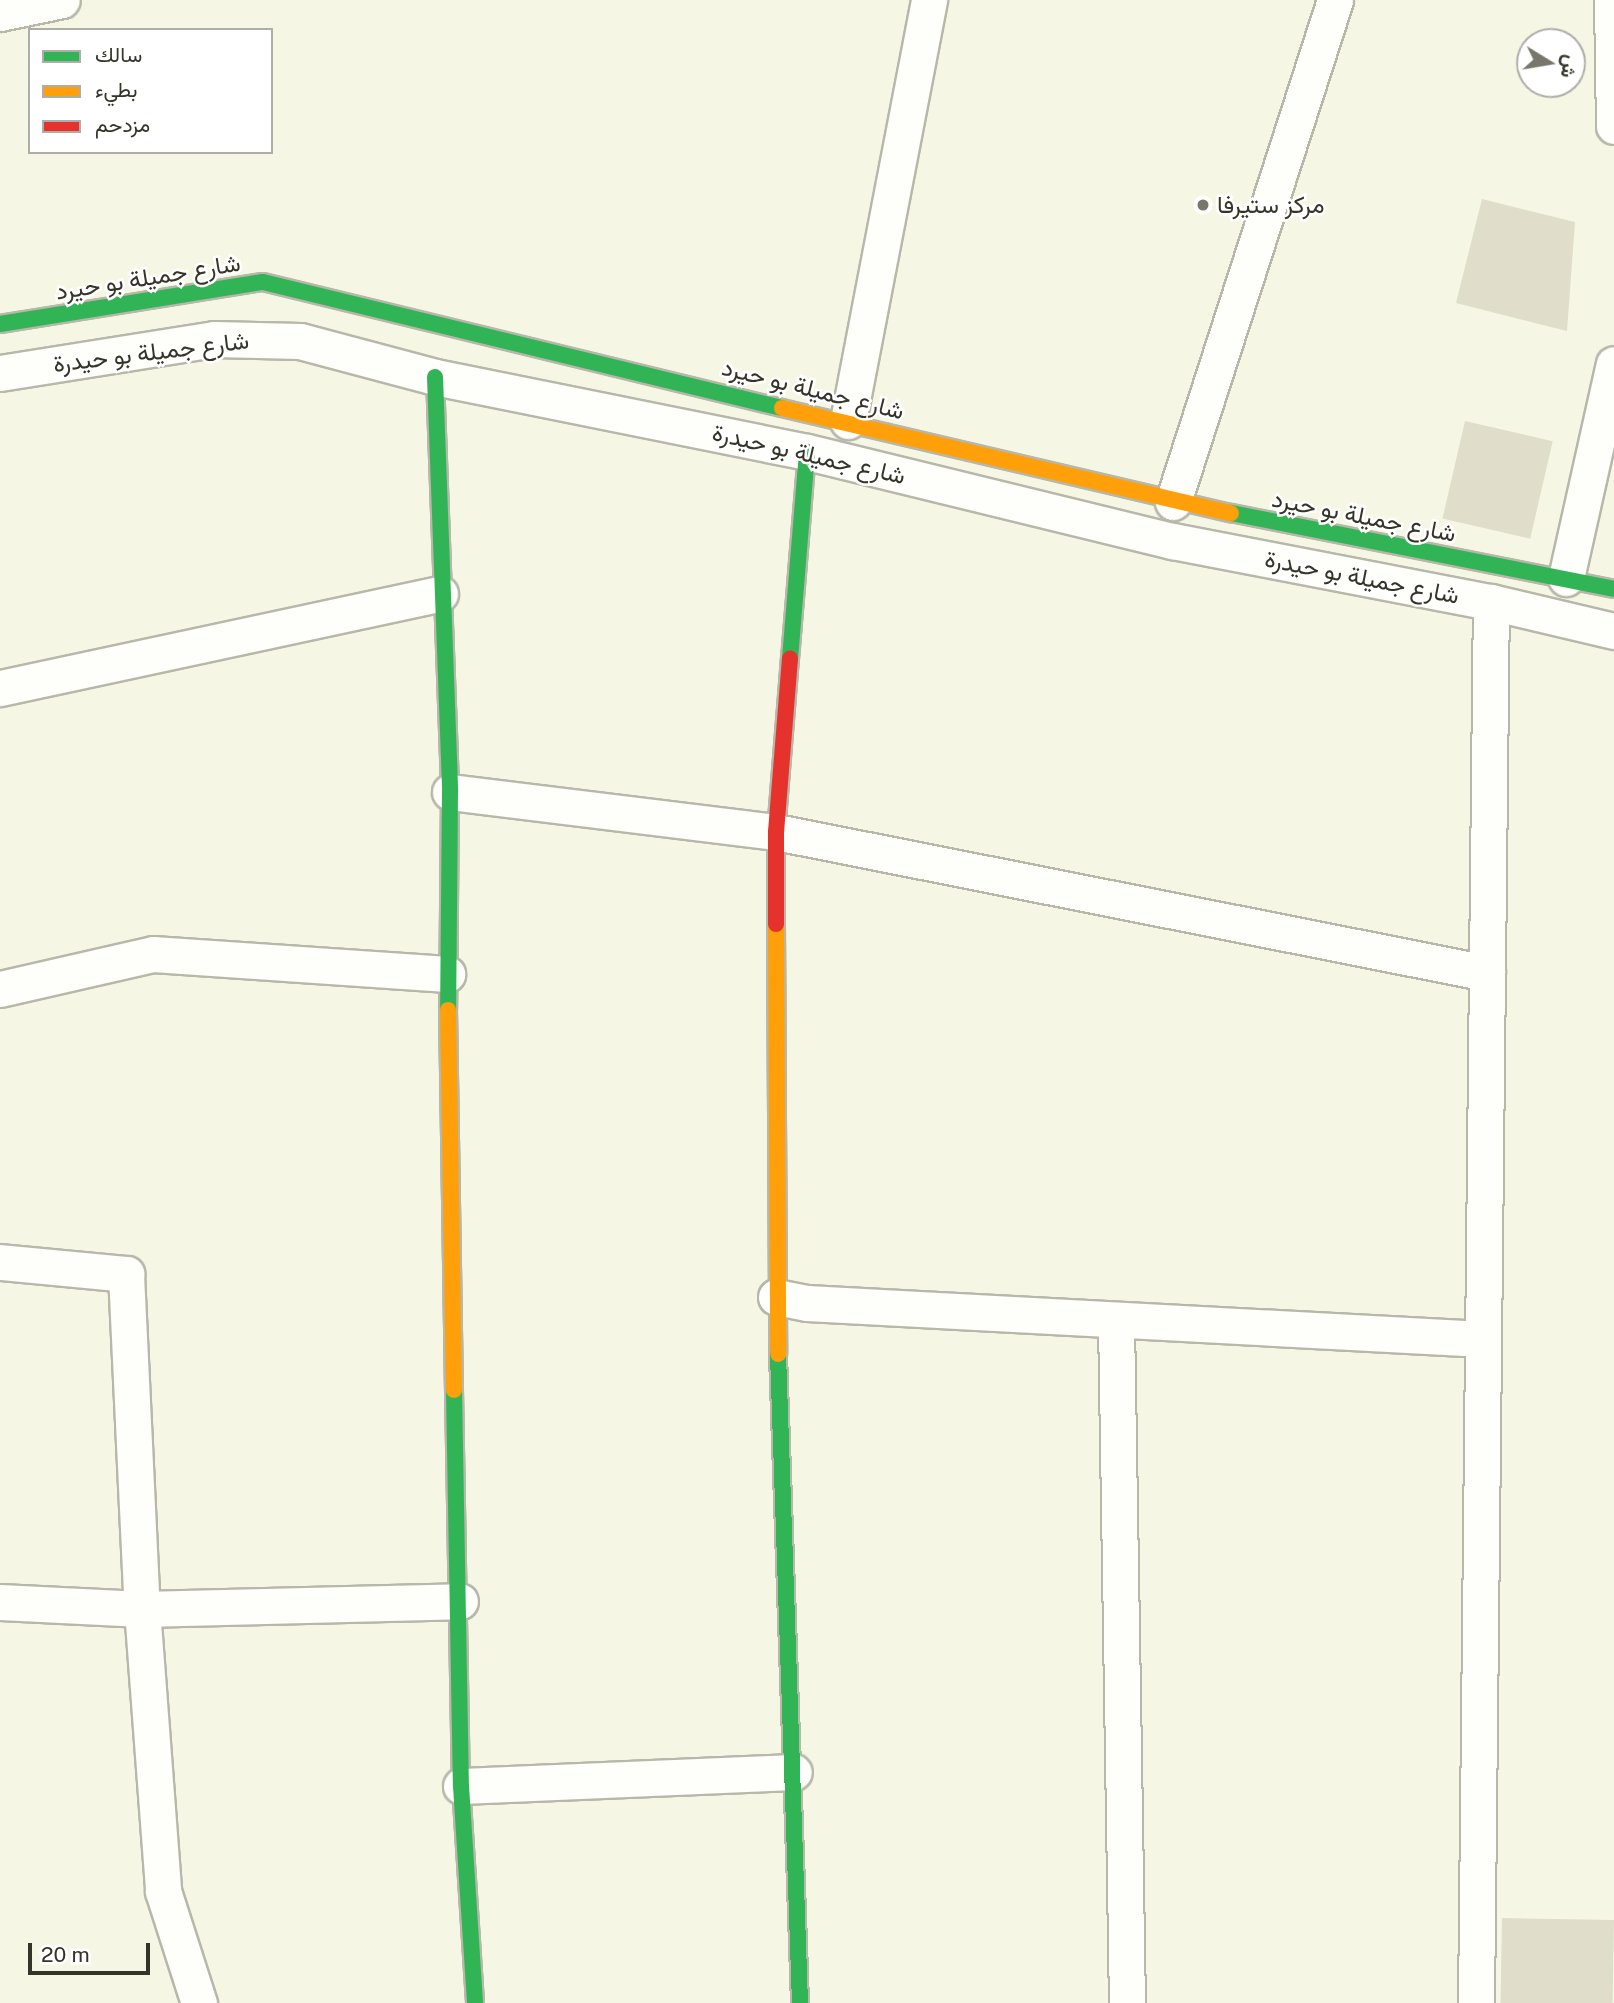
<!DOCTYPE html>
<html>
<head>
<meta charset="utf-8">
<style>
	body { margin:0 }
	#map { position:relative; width:1614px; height:2003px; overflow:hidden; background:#f6f6e5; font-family:"Public Sans",Vazirmatn,sans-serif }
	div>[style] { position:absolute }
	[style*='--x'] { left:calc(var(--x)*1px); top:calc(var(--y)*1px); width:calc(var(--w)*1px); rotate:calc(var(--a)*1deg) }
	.building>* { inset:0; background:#e0deca; transform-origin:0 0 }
	.roads { filter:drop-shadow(2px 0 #b7b7aa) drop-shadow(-2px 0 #b7b7aa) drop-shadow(0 2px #b7b7aa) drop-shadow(0 -2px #b7b7aa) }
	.street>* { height:35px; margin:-17.5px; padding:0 17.5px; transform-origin:17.5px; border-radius:17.5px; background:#fefefb }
	.fast>* { height:16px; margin:-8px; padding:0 8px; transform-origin:8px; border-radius:8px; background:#30b455 }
	.slow>* { height:16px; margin:-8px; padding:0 8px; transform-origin:8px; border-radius:8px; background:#ff9f0a }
	.jam>* { height:16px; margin:-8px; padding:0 8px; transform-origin:8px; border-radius:8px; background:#e5322d }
	.dots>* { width:19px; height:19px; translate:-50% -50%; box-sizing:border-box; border:4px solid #fff; border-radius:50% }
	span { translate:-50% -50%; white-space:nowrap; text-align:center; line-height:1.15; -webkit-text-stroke:5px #fff; paint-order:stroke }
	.poi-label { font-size:24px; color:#343428 }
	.left { translate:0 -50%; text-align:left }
	.street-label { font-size:24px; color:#343428 }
	.legend { position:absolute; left:28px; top:28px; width:245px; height:126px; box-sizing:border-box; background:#fff; border:2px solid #aeaea9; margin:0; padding:9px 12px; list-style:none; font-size:21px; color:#343428 }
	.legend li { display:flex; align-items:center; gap:14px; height:35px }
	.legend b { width:35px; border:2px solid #aeaea9 }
	.north { position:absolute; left:1516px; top:28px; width:70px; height:70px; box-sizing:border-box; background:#fff; border:2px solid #aeaea9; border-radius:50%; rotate:101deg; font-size:19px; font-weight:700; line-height:28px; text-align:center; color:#343428 }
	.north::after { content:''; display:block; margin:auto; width:24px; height:32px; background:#78786a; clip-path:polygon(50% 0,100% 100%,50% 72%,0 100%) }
	.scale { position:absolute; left:28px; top:1943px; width:122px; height:32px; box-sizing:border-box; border:4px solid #343428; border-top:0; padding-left:9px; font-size:21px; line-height:24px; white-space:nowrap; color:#343428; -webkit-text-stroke:5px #fff; paint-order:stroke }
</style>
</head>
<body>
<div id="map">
	<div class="building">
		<i style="clip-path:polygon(1482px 199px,1575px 222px,1567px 331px,1456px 303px)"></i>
		<i style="left:1465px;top:421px;width:90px;height:100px;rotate:13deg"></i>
		<i style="left:1502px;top:1918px;width:112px;height:85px;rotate:1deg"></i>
	</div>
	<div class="roads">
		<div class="street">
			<i style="--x:1612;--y:0;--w:126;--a:89.1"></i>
			<i style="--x:0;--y:13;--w:63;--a:-11.8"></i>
			<i style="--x:0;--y:373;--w:217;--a:-9"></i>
			<i style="--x:214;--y:339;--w:86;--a:1.3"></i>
			<i style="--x:300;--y:341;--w:140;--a:14.9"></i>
			<i style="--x:435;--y:377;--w:379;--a:11.4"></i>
			<i style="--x:807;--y:452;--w:377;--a:13.7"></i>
			<i style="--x:1173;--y:541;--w:324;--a:10.9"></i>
			<i style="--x:1491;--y:602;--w:126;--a:13.3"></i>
			<i style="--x:848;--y:421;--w:429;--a:-79.1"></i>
			<i style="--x:1173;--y:502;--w:527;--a:-72.11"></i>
			<i style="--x:1566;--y:578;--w:219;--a:-77.4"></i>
			<i style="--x:0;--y:688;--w:450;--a:-12.1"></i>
			<i style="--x:450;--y:792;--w:328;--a:7"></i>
			<i style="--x:776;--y:832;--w:725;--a:11.22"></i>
			<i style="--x:0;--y:989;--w:157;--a:-12.9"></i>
			<i style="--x:153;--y:954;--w:295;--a:3.9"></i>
			<i style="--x:0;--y:1262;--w:127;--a:5.4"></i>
			<i style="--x:126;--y:1274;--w:335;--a:87.3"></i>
			<i style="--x:142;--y:1609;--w:283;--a:85.7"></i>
			<i style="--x:163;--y:1891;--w:118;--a:72.2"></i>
			<i style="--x:776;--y:1297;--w:32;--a:11"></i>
			<i style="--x:807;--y:1303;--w:677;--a:3.05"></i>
			<i style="--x:1116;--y:1320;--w:683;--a:89.08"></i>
			<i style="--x:0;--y:1602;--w:142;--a:2.8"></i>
			<i style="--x:142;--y:1609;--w:318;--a:-1.4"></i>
			<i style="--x:461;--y:1786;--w:333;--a:-2.4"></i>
			<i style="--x:1476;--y:2003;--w:1401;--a:-89.39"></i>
		</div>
		<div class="fast">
			<i style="--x:0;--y:324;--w:266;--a:-9.1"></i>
			<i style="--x:263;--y:282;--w:534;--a:13.65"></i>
			<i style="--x:435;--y:377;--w:415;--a:87.9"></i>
			<i style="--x:450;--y:792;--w:218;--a:90.5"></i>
			<i style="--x:1231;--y:513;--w:390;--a:11.2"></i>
			<i style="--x:790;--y:659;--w:208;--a:-85.3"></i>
			<i style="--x:778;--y:1354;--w:649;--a:88.06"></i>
			<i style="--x:454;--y:1390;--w:396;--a:89"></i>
			<i style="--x:461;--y:1786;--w:217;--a:86.3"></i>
		</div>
		<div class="slow">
			<i style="--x:782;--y:408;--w:461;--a:13.2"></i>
			<i style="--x:776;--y:924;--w:430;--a:89.7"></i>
			<i style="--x:448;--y:1010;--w:380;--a:89.1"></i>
		</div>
		<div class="jam">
			<i style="--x:776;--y:924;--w:92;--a:-90"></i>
			<i style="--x:776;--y:832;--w:174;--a:-85.4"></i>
		</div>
	</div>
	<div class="dots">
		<i style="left:1203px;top:205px;background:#78786a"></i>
	</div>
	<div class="poi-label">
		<span class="left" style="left:1217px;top:205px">مركز ستيرفا</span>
	</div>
	<div class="street-label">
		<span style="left:148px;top:277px;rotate:-9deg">شارع جميلة بو حيرد</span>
		<span style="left:151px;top:352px;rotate:-7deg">شارع جميلة بو حيدرة</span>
		<span style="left:813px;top:389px;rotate:14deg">شارع جميلة بو حيرد</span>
		<span style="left:809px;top:454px;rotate:13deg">شارع جميلة بو حيدرة</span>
		<span style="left:1364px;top:516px;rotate:11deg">شارع جميلة بو حيرد</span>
		<span style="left:1362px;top:577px;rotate:11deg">شارع جميلة بو حيدرة</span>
	</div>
	<ul class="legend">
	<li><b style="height:9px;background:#30b455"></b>سالك</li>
	<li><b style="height:9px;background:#ff9f0a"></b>بطيء</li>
	<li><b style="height:9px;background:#e5322d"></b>مزدحم</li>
	</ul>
	<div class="north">ش</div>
	<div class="scale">20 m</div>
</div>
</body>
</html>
